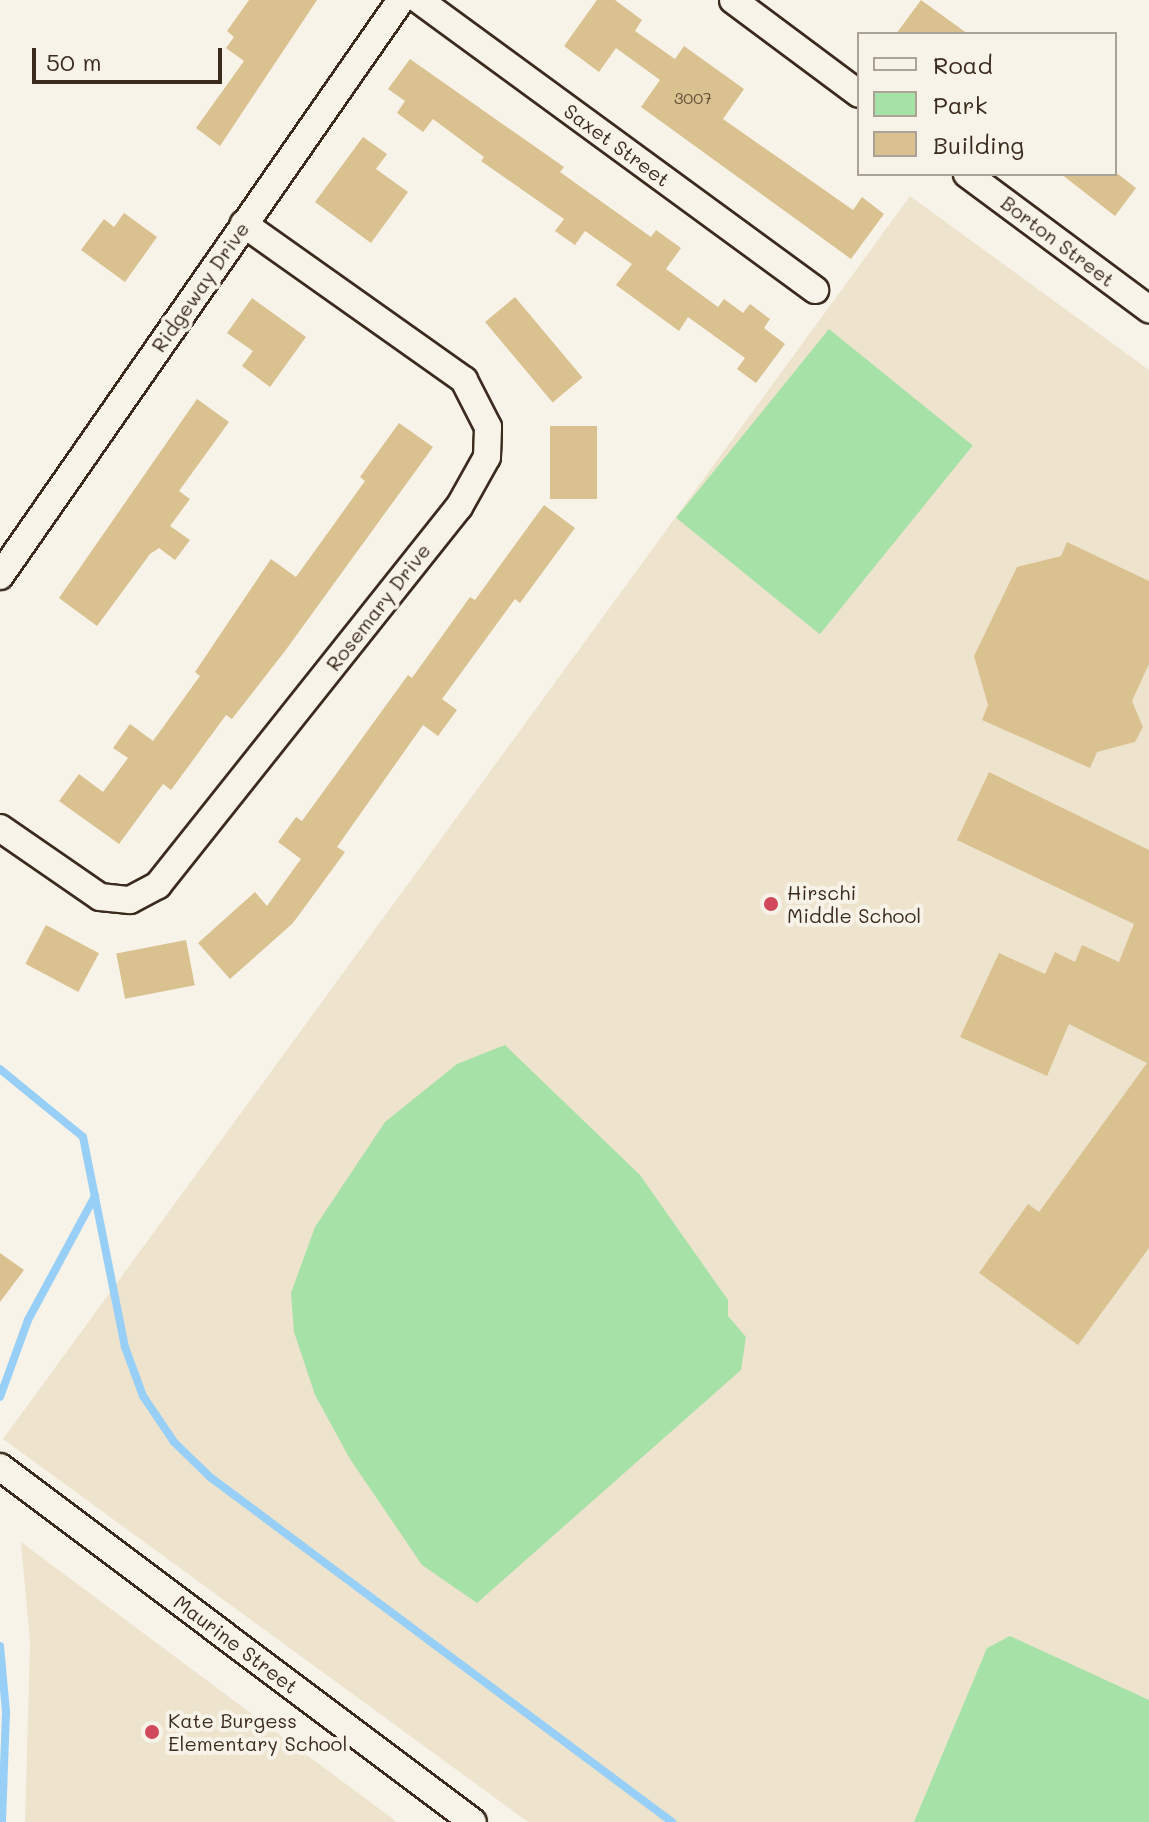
<!DOCTYPE html>
<html>
<head>
<meta charset="utf-8">
<style>
	body { margin:0 }
	#map { position:relative; width:1149px; height:1822px; overflow:hidden; background:#f7f3e8; font-family:Mali,sans-serif }
	div>[style] { position:absolute }
	[style*='--x'] { left:calc(var(--x)*1px); top:calc(var(--y)*1px); width:calc(var(--w)*1px); rotate:calc(var(--a)*1deg) }
	.built>* { inset:0; background:#eee4ce }
	.green>* { inset:0; background:#a6e1a7; transform-origin:0 0 }
	.stream>* { height:8px; margin:-4px; padding:0 4px; transform-origin:4px; border-radius:4px; background:#97cff6 }
	.building>* { inset:0; background:#dac190; transform-origin:0 0 }
	.roads { filter:drop-shadow(2px 0 #3b2a1e) drop-shadow(-2px 0 #3b2a1e) drop-shadow(0 2px #3b2a1e) drop-shadow(0 -2px #3b2a1e) }
	.minor>* { height:26px; margin:-13px; padding:0 13px; transform-origin:13px; border-radius:13px; background:#f7f3e8 }
	.dots>* { width:22px; height:22px; translate:-50% -50%; box-sizing:border-box; border:4px solid #f7f3e8; border-radius:50% }
	span { translate:-50% -50%; white-space:nowrap; text-align:center; line-height:1.15; -webkit-text-stroke:8px #f7f3e8; paint-order:stroke }
	.number-label { font-size:16px; color:#63503a }
	.number-label span { -webkit-text-stroke-width:0 }
	.street-label { font-size:20px; color:#3b2a1e }
	.poi-label { font-size:20px; color:#3b2a1e }
	.left { translate:0 -50%; text-align:left }
	.legend { position:absolute; left:857px; top:32px; width:260px; height:144px; box-sizing:border-box; background:#f7f3e8; border:2px solid #aca397; margin:0; padding:10px 14px; list-style:none; font-size:24px; color:#3b2a1e }
	.legend li { display:flex; align-items:center; gap:16px; height:40px }
	.legend b { width:40px; border:2px solid #aca397 }
	.scale { position:absolute; left:32px; top:48px; width:190px; height:36px; box-sizing:border-box; border:4px solid #3b2a1e; border-top:0; padding-left:10px; font-size:24px; line-height:28px; white-space:nowrap; color:#3b2a1e; -webkit-text-stroke:6px #f7f3e8; paint-order:stroke }
</style>
</head>
<body>
<div id="map">
	<div class="built">
		<i style="clip-path:polygon(910px 196px,1149px 370px,1149px 1822px,528px 1822px,3px 1439px)"></i>
		<i style="clip-path:polygon(21px 1542px,397px 1822px,25px 1822px,30px 1642px)"></i>
	</div>
	<div class="green">
		<i style="left:829px;top:329px;width:185px;height:243px;rotate:39deg"></i>
		<i style="clip-path:polygon(505px 1045px,640px 1175px,728px 1300px,728px 1316px,746px 1337px,741px 1370px,477px 1603px,422px 1565px,350px 1459px,315px 1395px,294px 1332px,291px 1293px,315px 1227px,385px 1122px,457px 1064px)"></i>
		<i style="clip-path:polygon(1010px 1636px,1149px 1700px,1149px 1822px,914px 1822px,987px 1648px)"></i>
	</div>
	<div class="stream">
		<i style="--x:0;--y:1069;--w:107;--a:39.3"></i>
		<i style="--x:83;--y:1137;--w:214;--a:78.7"></i>
		<i style="--x:125;--y:1347;--w:52;--a:69.8"></i>
		<i style="--x:143;--y:1396;--w:55;--a:56"></i>
		<i style="--x:174;--y:1442;--w:50;--a:44.2"></i>
		<i style="--x:210;--y:1477;--w:577;--a:36.75"></i>
		<i style="--x:0;--y:1397;--w:82;--a:-70"></i>
		<i style="--x:28;--y:1320;--w:141;--a:-61.6"></i>
		<i style="--x:0;--y:1646;--w:66;--a:84.8"></i>
		<i style="--x:6;--y:1712;--w:110;--a:92.1"></i>
	</div>
	<div class="building">
		<i style="clip-path:polygon(249px 0,317px 0,220px 146px,196px 128px,244px 61px,226px 48px,234px 37px,227px 31px)"></i>
		<i style="clip-path:polygon(597px 0,615px 0,642px 20px,635px 31px,675px 59px,684px 46px,744px 89px,723px 119px,853px 210px,862px 197px,884px 214px,851px 259px,641px 107px,660px 80px,616px 48px,599px 72px,564px 46px)"></i>
		<i style="clip-path:polygon(921px 0,968px 34px,896px 34px)"></i>
		<i style="clip-path:polygon(410px 59px,564px 167px,560px 172px,651px 237px,656px 230px,681px 248px,666px 269px,718px 307px,724px 299px,743px 313px,750px 304px,770px 319px,764px 328px,785px 344px,756px 383px,737px 369px,745px 358px,688px 317px,679px 331px,616px 285px,632px 264px,585px 231px,575px 245px,555px 231px,564px 219px,481px 161px,484px 157px,433px 119px,423px 132px,397px 113px,405px 101px,388px 89px)"></i>
		<i style="clip-path:polygon(363px 137px,387px 154px,376px 169px,408px 192px,371px 243px,315px 202px)"></i>
		<i style="clip-path:polygon(1061px 174px,1118px 174px,1136px 188px,1115px 216px)"></i>
		<i style="clip-path:polygon(124px 213px,157px 237px,125px 282px,81px 250px,104px 219px,114px 227px)"></i>
		<i style="left:515px;top:297px;width:105px;height:39px;rotate:50deg"></i>
		<i style="clip-path:polygon(252px 298px,306px 337px,270px 387px,242px 366px,253px 351px,227px 333px)"></i>
		<i style="clip-path:polygon(197px 399px,229px 422px,179px 491px,190px 499px,170px 526px,190px 540px,175px 560px,159px 548px,150px 554px,97px 626px,59px 598px)"></i>
		<i style="clip-path:polygon(399px 423px,433px 447px,285px 651px,232px 719px,226px 715px,171px 790px,163px 784px,119px 844px,59px 801px,79px 774px,103px 792px,128px 758px,113px 748px,130px 724px,153px 741px,200px 676px,195px 672px,271px 559px,296px 577px,365px 481px,360px 477px)"></i>
		<i style="left:597px;top:426px;width:73px;height:47px;rotate:90deg"></i>
		<i style="clip-path:polygon(544px 505px,575px 528px,520px 603px,515px 599px,442px 699px,457px 710px,438px 736px,423px 725px,337px 847px,345px 852px,293px 923px,230px 979px,198px 943px,255px 892px,267px 906px,301px 859px,278px 842px,296px 817px,302px 821px,408px 675px,412px 678px,470px 597px,475px 600px)"></i>
		<i style="clip-path:polygon(1067px 542px,1149px 581px,1149px 664px,1132px 701px,1143px 727px,1135px 742px,1097px 752px,1090px 768px,982px 720px,988px 705px,974px 656px,1017px 567px,1061px 556px)"></i>
		<i style="clip-path:polygon(989px 772px,1149px 850px,1149px 1248px,1078px 1345px,979px 1273px,1028px 1204px,1039px 1212px,1147px 1063px,1069px 1024px,1047px 1076px,960px 1037px,999px 953px,1045px 974px,1055px 952px,1075px 962px,1082px 945px,1119px 962px,1134px 924px,957px 840px)"></i>
		<i style="left:46px;top:925px;width:60px;height:44px;rotate:28deg"></i>
		<i style="left:186px;top:940px;width:46px;height:71px;rotate:79deg"></i>
		<i style="clip-path:polygon(0 1253px,24px 1270px,0 1302px)"></i>
	</div>
	<div class="roads">
		<div class="minor">
			<i style="--x:419;--y:0;--w:491;--a:36.2"></i>
			<i style="--x:733;--y:0;--w:157;--a:36.7"></i>
			<i style="--x:967;--y:174;--w:227;--a:36.6"></i>
			<i style="--x:0;--y:576;--w:702;--a:-55.16"></i>
			<i style="--x:0;--y:828;--w:121;--a:34.6"></i>
			<i style="--x:100;--y:897;--w:30;--a:6"></i>
			<i style="--x:130;--y:900;--w:32;--a:-28"></i>
			<i style="--x:158;--y:885;--w:483;--a:-51.5"></i>
			<i style="--x:459;--y:507;--w:57;--a:-60.8"></i>
			<i style="--x:487;--y:457;--w:30;--a:-88"></i>
			<i style="--x:488;--y:427;--w:53;--a:-117.1"></i>
			<i style="--x:464;--y:380;--w:270;--a:-144.7"></i>
			<i style="--x:0;--y:1467;--w:591;--a:36.89"></i>
		</div>
	</div>
	<div class="dots">
		<i style="left:771px;top:904px;background:#d1495b"></i>
		<i style="left:152px;top:1732px;background:#d1495b"></i>
	</div>
	<div class="number-label">
		<span style="left:693px;top:98px">3007</span>
	</div>
	<div class="street-label">
		<span style="left:617px;top:145px;rotate:36deg">Saxet Street</span>
		<span style="left:1058px;top:241px;rotate:37deg">Borton Street</span>
		<span style="left:200px;top:287px;rotate:-55deg">Ridgeway Drive</span>
		<span style="left:378px;top:607px;rotate:-52deg">Rosemary Drive</span>
		<span style="left:236px;top:1644px;rotate:37deg">Maurine Street</span>
	</div>
	<div class="poi-label">
		<span class="left" style="left:787px;top:904px">Hirschi<br>Middle School</span>
		<span class="left" style="left:168px;top:1732px">Kate Burgess<br>Elementary School</span>
	</div>
	<ul class="legend">
	<li><b style="height:10px;background:#f7f3e8"></b>Road</li>
	<li><b style="height:22px;background:#a6e1a7"></b>Park</li>
	<li><b style="height:22px;background:#dac190"></b>Building</li>
	</ul>
	<div class="scale">50 m</div>
</div>
</body>
</html>
